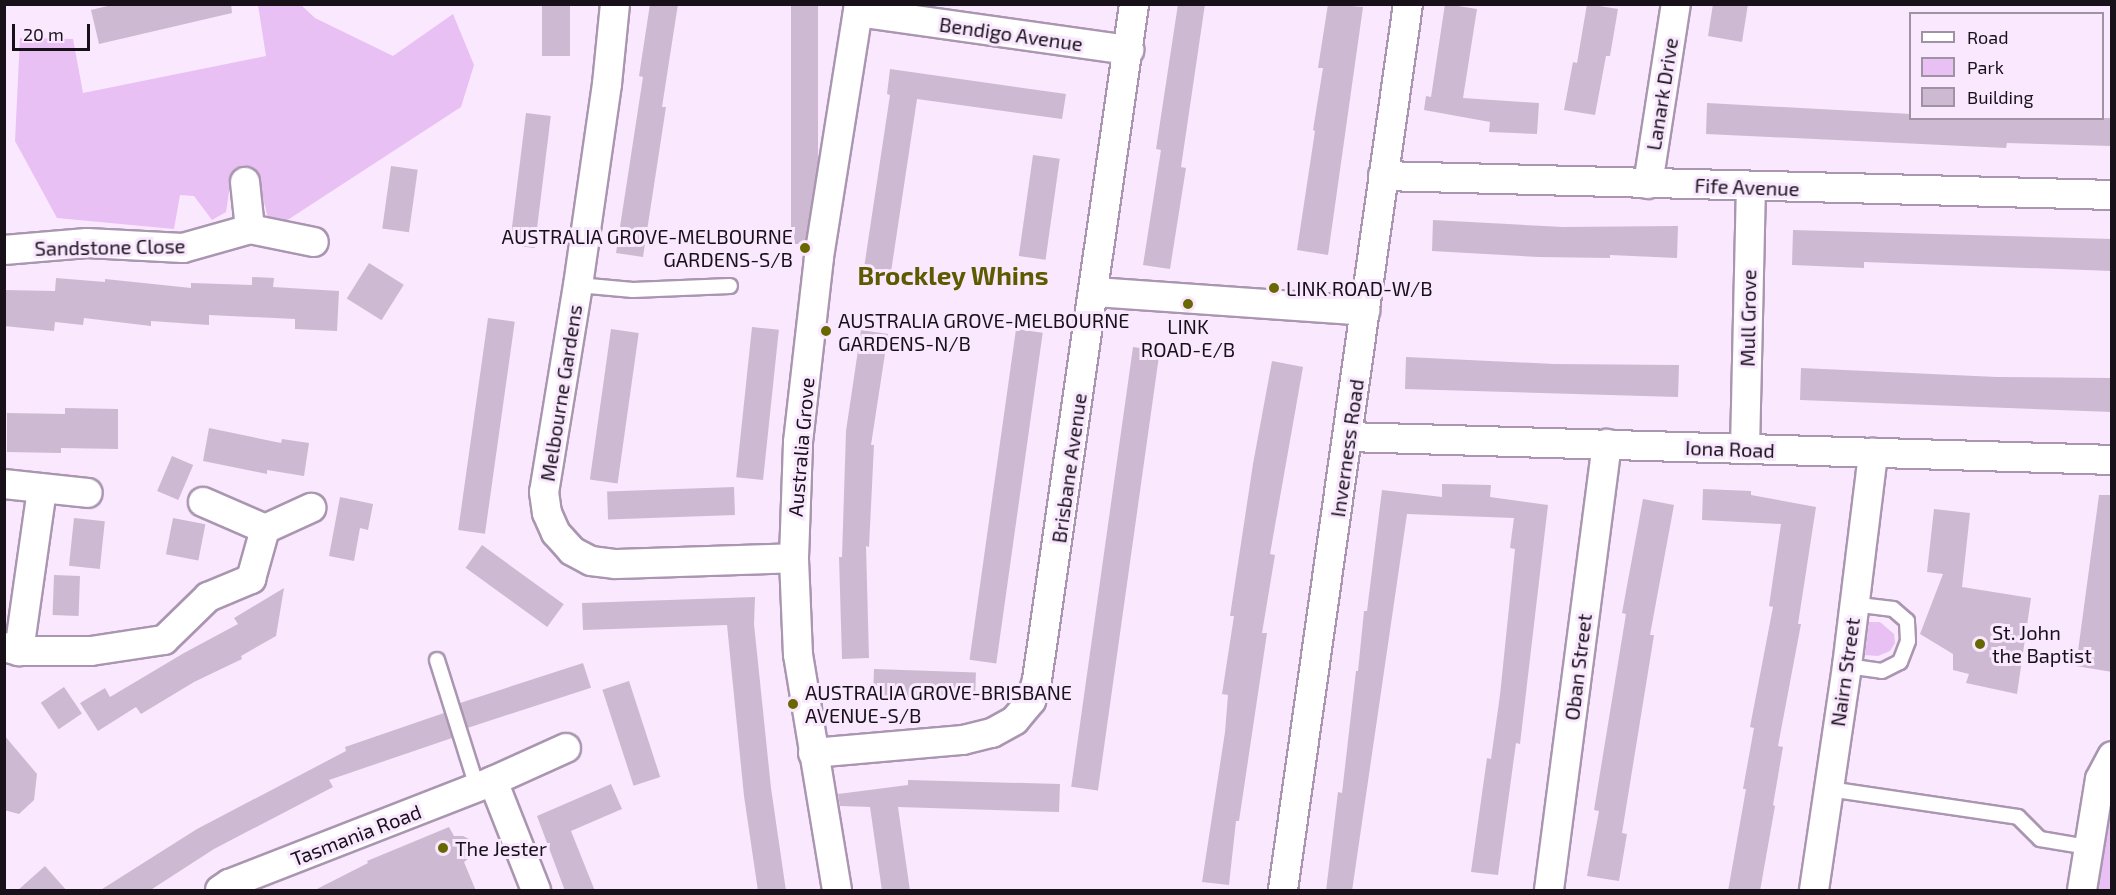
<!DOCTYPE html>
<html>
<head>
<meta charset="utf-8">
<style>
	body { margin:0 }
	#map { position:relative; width:2116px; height:895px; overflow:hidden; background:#f9e8fe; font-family:"Exo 2",sans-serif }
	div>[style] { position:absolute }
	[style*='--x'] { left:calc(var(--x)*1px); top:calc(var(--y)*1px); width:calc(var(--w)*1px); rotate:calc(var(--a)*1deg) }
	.green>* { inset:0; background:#e8c0f4 }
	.building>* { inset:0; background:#ceb9d3; transform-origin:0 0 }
	.roads { filter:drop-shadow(2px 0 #aa96b0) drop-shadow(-2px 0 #aa96b0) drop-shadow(0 2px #aa96b0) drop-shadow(0 -2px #aa96b0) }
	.service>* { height:14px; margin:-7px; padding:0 7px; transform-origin:7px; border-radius:7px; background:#fff }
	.minor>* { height:28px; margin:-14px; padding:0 14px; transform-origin:14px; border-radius:14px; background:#fff }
	.dots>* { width:16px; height:16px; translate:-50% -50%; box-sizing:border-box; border:3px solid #f9e8fe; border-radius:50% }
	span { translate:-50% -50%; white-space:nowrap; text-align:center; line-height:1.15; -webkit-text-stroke:6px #f9e8fe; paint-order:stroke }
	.street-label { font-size:20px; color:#18111a }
	.poi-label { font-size:20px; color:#18111a }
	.right { translate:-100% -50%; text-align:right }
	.left { translate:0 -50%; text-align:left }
	.district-label { font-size:26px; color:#5d5b00; font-weight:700 }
	.frame { position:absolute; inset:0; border:6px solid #18111a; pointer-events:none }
	.legend { position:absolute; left:1909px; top:12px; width:195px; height:108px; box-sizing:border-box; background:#f9e8fe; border:2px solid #9f92a3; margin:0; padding:8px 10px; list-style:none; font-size:18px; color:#18111a }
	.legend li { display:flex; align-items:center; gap:12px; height:30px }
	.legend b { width:30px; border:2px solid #9f92a3 }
	.scale { position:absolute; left:12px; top:24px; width:78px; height:27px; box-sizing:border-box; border:3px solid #18111a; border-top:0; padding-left:8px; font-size:18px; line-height:21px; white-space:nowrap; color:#18111a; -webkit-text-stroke:4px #f9e8fe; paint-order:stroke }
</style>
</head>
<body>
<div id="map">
	<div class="green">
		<i style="clip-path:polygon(258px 5px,301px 5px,315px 18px,393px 56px,453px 14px,474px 65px,461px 107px,286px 221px,268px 218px,258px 179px,251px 169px,232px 172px,226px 212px,212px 220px,194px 196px,180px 195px,174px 229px,57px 218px,15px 141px,20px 38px,73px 39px,83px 93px,266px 56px)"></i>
		<i style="clip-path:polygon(1869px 622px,1880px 622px,1894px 634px,1895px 643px,1890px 651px,1878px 656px,1865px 655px)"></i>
		<i style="clip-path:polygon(2111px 771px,2111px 890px,2091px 890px)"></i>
	</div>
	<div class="building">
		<i style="clip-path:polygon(116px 4px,231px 4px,232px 13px,99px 44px,91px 10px)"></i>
		<i style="left:542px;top:4px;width:28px;height:52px"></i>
		<i style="clip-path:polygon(650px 4px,678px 4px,662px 107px,666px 107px,643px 257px,616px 253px,643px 77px,639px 76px)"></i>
		<i style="left:791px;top:4px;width:27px;height:240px"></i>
		<i style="clip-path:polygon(1178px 4px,1205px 4px,1181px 167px,1186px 168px,1170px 269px,1143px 265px,1161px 150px,1156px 149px)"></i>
		<i style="clip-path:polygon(1328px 4px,1363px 7px,1328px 255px,1297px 250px,1315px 131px,1313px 130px,1323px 68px,1318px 68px)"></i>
		<i style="clip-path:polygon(1445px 4px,1477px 9px,1463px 98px,1539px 103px,1537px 134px,1489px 132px,1490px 122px,1424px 110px,1426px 96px,1431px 97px)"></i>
		<i style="clip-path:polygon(1587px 4px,1618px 9px,1610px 56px,1606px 56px,1595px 115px,1564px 110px,1573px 62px,1577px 63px)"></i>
		<i style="clip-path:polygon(1713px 4px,1748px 4px,1742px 42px,1708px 36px)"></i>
		<i style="clip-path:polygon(890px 69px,1066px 94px,1062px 119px,917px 99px,891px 272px,864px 268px,890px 95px,887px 94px)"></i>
		<i style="clip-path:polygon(1707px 103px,1911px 114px,1911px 118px,2112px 118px,2112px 146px,2007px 143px,2006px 148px,1706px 134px)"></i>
		<i style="left:526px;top:113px;width:25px;height:133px;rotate:7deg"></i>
		<i style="left:1033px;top:155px;width:27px;height:102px;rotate:8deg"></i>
		<i style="left:391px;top:166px;width:27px;height:63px;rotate:8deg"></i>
		<i style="clip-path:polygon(1433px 220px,1563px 227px,1678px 226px,1677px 258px,1610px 255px,1610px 258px,1539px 257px,1432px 251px)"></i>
		<i style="clip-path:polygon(1793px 230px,2112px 239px,2112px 271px,1864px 262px,1864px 268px,1792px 265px)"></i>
		<i style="left:369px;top:263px;width:41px;height:42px;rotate:32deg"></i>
		<i style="clip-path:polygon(252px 277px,274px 278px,273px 287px,339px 291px,337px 331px,295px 329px,295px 319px,209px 315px,209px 325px,151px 321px,151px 326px,84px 318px,83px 325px,55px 322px,54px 331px,4px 326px,4px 290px,55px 291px,56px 278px,105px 282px,105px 279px,191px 288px,191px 283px,252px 285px)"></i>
		<i style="left:488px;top:318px;width:27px;height:214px;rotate:8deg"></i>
		<i style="left:752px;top:327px;width:27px;height:151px;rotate:6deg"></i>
		<i style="left:611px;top:329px;width:28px;height:152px;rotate:8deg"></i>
		<i style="left:1016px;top:329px;width:27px;height:334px;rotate:8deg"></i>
		<i style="clip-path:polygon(861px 330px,888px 334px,871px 445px,874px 445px,869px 547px,866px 546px,869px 658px,842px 659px,839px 557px,842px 557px,846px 431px)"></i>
		<i style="left:1133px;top:347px;width:27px;height:444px;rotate:8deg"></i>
		<i style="clip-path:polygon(1406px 357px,1554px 364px,1679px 365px,1678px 397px,1405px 389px)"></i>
		<i style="clip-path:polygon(1272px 361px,1303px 367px,1270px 554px,1275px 555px,1262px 633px,1267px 633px,1239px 821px,1236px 821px,1229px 885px,1202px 882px,1225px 732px,1228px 695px,1222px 694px,1234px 616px,1230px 616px,1253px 464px)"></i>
		<i style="clip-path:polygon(1801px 368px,1997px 377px,2112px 378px,2112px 412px,1800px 400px)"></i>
		<i style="clip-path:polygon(65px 408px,118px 409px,118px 449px,61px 448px,61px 453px,7px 452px,7px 413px,65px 414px)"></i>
		<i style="clip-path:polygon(209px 428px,281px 443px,282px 439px,309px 443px,304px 476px,267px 470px,267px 474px,203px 461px)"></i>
		<i style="left:172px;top:456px;width:23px;height:38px;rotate:23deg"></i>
		<i style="clip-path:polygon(1442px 484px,1491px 485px,1490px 497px,1548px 505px,1520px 744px,1516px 743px,1498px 875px,1471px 872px,1487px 758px,1491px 759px,1500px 695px,1515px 549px,1510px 548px,1514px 518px,1407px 514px,1352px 891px,1326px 891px,1338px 792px,1342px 793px,1356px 671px,1358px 671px,1364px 611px,1367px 611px,1382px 490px,1442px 497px)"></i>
		<i style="left:734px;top:487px;width:28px;height:127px;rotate:88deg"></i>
		<i style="clip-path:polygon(1703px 489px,1751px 491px,1751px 495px,1816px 507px,1798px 624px,1801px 624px,1778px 746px,1783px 747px,1773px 805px,1775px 806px,1760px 891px,1728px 891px,1746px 789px,1743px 789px,1754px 728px,1750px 727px,1773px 607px,1769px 606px,1781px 524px,1702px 520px)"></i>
		<i style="clip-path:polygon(2099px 495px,2112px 495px,2112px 672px,2076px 666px)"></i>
		<i style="clip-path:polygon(340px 497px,373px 504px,368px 530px,360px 528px,354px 561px,329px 556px)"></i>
		<i style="clip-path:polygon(1643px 499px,1674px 505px,1650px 635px,1654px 635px,1622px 833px,1627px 834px,1619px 881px,1587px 876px,1599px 811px,1594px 810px,1626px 614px,1622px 613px)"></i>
		<i style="clip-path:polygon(1934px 509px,1970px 513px,1962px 587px,2031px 598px,2017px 694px,1966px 683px,1969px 674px,1953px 670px,1953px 654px,1920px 634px,1943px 574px,1927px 572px)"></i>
		<i style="left:74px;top:518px;width:31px;height:48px;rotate:6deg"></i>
		<i style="left:173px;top:518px;width:33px;height:37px;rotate:11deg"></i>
		<i style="left:482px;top:545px;width:101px;height:28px;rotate:36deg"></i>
		<i style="left:54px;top:575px;width:26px;height:40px;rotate:2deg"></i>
		<i style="clip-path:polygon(284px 588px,276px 636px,241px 656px,242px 659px,194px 682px,141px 714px,136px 707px,98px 731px,80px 703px,105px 688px,110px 697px,184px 653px,238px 624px,234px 618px)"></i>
		<i style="clip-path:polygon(755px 597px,754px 624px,771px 788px,786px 891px,758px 891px,744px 796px,727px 625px,583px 630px,582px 603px)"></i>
		<i style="left:583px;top:663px;width:26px;height:130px;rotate:72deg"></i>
		<i style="left:874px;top:669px;width:102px;height:27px;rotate:2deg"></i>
		<i style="left:629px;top:681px;width:101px;height:28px;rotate:72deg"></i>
		<i style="left:64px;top:687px;width:32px;height:28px;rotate:56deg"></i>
		<i style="clip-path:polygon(444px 713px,452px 738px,329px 780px,333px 787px,214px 849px,149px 891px,99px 891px,197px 829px,346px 751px,345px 747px)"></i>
		<i style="clip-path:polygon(4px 735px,37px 774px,34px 800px,19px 814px,4px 810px)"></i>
		<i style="clip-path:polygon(908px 780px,1060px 784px,1059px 812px,898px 807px,910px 891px,882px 891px,870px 807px,840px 806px,838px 794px,908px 785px)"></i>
		<i style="clip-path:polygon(611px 784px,622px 809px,571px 831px,595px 891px,565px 891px,537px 816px)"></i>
		<i style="clip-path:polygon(449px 827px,454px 836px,463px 836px,471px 840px,475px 847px,473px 855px,464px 862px,476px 891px,313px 891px,368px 863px,367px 861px)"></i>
		<i style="clip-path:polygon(45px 866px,67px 891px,17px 891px)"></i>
	</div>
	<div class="roads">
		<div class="service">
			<i style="--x:578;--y:285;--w:55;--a:5.2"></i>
			<i style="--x:633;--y:290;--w:97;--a:-2.4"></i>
			<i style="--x:437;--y:660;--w:133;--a:72.5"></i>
			<i style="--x:1847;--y:666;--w:35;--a:8"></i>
			<i style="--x:1882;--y:671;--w:20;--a:-27"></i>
			<i style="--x:1900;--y:662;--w:22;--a:-69"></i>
			<i style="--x:1908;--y:641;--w:20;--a:-93"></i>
			<i style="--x:1907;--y:621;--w:18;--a:-139"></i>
			<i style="--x:1893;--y:609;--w:38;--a:-173"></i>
			<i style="--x:1829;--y:789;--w:191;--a:8.4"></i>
			<i style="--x:2018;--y:817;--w:31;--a:45"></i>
			<i style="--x:2040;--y:839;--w:49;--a:9.5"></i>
		</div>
		<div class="minor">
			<i style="--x:615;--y:4;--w:80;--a:95.7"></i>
			<i style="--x:607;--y:84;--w:203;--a:98.2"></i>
			<i style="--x:578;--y:285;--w:210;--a:99.3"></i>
			<i style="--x:544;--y:492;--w:21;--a:82"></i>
			<i style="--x:547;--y:513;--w:22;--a:66"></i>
			<i style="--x:556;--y:533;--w:24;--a:48"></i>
			<i style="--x:572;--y:551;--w:21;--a:28"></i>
			<i style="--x:591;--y:561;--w:25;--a:7"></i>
			<i style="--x:616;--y:564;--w:178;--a:-1.9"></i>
			<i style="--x:858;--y:12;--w:274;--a:8"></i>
			<i style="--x:1383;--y:176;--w:729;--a:1.49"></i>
			<i style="--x:245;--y:182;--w:47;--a:83.9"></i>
			<i style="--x:1648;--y:184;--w:182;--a:-81.2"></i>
			<i style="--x:4;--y:250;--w:83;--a:-4.8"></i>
			<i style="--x:87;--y:243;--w:96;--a:3"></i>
			<i style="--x:183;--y:248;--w:70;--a:-15.8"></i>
			<i style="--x:250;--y:229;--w:65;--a:11.5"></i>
			<i style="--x:1095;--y:292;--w:271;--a:4"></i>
			<i style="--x:1348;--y:437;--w:764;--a:1.72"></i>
			<i style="--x:1745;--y:449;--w:262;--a:-88.7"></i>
			<i style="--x:4;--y:484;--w:84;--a:6.1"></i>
			<i style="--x:203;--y:502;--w:68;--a:23.5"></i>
			<i style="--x:4;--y:647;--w:16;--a:15"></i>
			<i style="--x:19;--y:651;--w:72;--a:0"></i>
			<i style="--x:91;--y:651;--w:74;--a:-8.6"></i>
			<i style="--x:164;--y:640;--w:62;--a:-44.3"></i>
			<i style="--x:208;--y:597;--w:47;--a:-22.7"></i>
			<i style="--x:251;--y:579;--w:52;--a:-74.4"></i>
			<i style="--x:265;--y:529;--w:51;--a:-24.5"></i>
			<i style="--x:19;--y:651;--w:164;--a:-81.9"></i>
			<i style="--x:813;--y:753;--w:151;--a:-5"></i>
			<i style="--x:963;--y:740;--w:30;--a:-14"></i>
			<i style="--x:992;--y:733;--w:26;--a:-29"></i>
			<i style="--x:1015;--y:720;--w:25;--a:-50"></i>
			<i style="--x:1031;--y:701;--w:22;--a:-74"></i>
			<i style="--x:1037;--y:680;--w:683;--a:-81.83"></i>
			<i style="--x:493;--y:781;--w:117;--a:68.5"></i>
			<i style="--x:220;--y:890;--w:11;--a:-34"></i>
			<i style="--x:229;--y:884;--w:283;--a:-21.3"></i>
			<i style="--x:493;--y:781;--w:80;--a:-24.3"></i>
			<i style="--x:837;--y:890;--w:238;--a:-99.4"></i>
			<i style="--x:798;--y:655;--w:97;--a:-92.4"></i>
			<i style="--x:794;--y:558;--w:116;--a:-88"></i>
			<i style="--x:798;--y:442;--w:186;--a:-83.5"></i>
			<i style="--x:819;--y:257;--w:256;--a:-81"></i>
			<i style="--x:1283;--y:890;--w:895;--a:-81.97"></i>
			<i style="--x:1549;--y:890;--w:450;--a:-82.6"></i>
			<i style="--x:1814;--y:890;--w:226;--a:-81.6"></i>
			<i style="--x:1847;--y:666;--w:215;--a:-83"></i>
			<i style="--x:2082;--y:890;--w:112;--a:-80.8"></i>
			<i style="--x:2100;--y:779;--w:26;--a:-62"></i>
		</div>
	</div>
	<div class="dots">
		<i style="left:805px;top:248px;background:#686700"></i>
		<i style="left:1274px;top:288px;background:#686700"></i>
		<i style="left:1188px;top:304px;background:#686700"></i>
		<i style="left:826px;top:331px;background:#686700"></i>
		<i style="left:1980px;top:644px;background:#686700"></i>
		<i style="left:793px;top:704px;background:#686700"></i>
		<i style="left:443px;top:848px;background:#686700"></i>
	</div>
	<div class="street-label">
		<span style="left:1011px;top:34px;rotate:8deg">Bendigo Avenue</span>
		<span style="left:1662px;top:94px;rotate:-81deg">Lanark Drive</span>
		<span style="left:1747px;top:187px;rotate:2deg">Fife Avenue</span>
		<span style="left:110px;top:247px;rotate:-1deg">Sandstone Close</span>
		<span style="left:1748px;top:318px;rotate:-89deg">Mull Grove</span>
		<span style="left:561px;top:393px;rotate:-81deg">Melbourne Gardens</span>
		<span style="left:801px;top:447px;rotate:-85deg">Australia Grove</span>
		<span style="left:1347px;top:448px;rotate:-82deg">Inverness Road</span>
		<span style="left:1730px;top:449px;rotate:2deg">Iona Road</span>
		<span style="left:1069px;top:468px;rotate:-82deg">Brisbane Avenue</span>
		<span style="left:1578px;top:667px;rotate:-83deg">Oban Street</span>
		<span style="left:1845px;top:672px;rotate:-82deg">Nairn Street</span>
		<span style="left:356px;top:835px;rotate:-21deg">Tasmania Road</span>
	</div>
	<div class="poi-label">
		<span class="right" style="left:793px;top:248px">AUSTRALIA GROVE-MELBOURNE<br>GARDENS-S/B</span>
		<span class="left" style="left:1286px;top:288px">LINK ROAD-W/B</span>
		<span class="left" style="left:838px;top:332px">AUSTRALIA GROVE-MELBOURNE<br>GARDENS-N/B</span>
		<span style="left:1188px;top:338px">LINK<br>ROAD-E/B</span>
		<span class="left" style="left:1992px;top:644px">St. John<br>the Baptist</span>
		<span class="left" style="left:805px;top:704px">AUSTRALIA GROVE-BRISBANE<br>AVENUE-S/B</span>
		<span class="left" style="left:455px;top:848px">The Jester</span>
	</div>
	<div class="district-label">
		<span style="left:953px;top:275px">Brockley Whins</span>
	</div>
	<div class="frame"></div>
	<ul class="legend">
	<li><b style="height:8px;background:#fff"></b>Road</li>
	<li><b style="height:16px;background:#e8c0f4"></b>Park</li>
	<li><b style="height:16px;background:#ceb9d3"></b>Building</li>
	</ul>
	<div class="scale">20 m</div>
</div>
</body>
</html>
